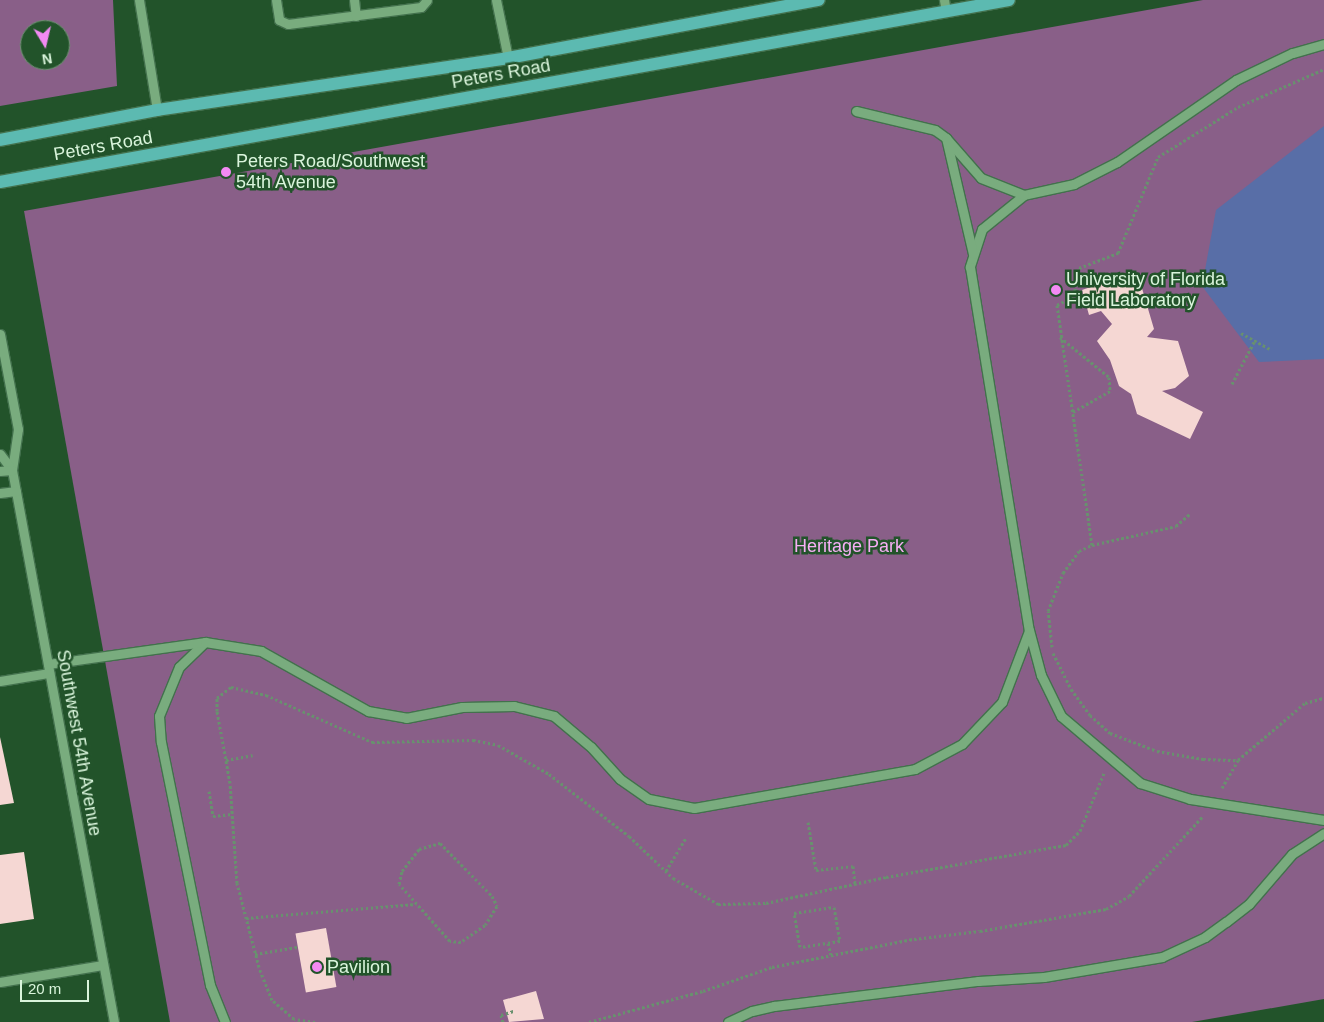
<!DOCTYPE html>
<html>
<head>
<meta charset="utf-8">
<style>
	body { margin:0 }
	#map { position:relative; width:1324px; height:1022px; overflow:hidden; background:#22532a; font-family:Helvetica,sans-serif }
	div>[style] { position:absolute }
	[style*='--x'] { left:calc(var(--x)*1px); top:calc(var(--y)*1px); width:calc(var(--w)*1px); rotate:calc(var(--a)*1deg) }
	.green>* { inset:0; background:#895f88 }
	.water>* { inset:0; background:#586ea7 }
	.building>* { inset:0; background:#f5d7d3; transform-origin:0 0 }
	.path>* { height:3px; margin-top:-1.5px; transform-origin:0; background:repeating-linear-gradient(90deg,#68916e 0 2.5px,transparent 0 5px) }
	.roads { filter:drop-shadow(1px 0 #43714d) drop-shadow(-1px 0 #43714d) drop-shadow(0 1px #43714d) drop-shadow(0 -1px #43714d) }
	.minor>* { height:9px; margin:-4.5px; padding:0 4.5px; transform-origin:4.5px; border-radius:4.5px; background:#79ac7e }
	.major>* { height:12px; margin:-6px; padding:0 6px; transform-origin:6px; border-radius:6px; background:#5cbab1 }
	.dots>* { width:14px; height:14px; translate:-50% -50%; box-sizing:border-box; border:2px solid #22532a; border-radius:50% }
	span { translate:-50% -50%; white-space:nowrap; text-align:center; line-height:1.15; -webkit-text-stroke:5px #22532a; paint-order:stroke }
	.street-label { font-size:18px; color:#daf5dc }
	.poi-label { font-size:18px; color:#daf5dc }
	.left { translate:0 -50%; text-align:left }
	.park-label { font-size:18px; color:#f6aff5 }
	.north { position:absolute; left:20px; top:20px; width:50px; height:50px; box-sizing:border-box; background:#22532a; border:1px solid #6c9471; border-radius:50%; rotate:171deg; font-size:14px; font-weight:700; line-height:20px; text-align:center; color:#daf5dc }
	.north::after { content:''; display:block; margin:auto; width:18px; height:22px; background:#f28af3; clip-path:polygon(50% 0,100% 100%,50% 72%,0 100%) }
	.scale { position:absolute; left:20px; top:980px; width:69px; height:22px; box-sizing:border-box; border:2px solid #daf5dc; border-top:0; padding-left:6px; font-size:15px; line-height:18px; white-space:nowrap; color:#daf5dc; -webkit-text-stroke:4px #22532a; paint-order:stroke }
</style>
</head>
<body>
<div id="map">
	<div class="green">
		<i style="clip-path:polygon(evenodd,0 0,113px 0,117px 86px,0 106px,0 0,30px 30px,60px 30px,60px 60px,30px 60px,30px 30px)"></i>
		<i style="clip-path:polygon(1203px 0,1324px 0,1324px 999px,1192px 1022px,170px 1022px,24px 211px)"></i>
	</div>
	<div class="water">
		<i style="clip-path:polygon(1324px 126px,1324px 359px,1259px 362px,1202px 286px,1216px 210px)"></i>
	</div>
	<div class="building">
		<i style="clip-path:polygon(1125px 275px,1138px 279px,1141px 285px,1154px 329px,1147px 337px,1178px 341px,1189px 376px,1175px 388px,1162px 391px,1203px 412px,1190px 439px,1137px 414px,1131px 394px,1119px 386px,1110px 360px,1097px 341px,1112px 324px,1101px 311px,1089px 315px,1082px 290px)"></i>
		<i style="clip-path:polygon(0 737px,14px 803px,0 805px)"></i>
		<i style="clip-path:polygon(24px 852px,34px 919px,0 924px,0 855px)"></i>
		<i style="left:326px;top:928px;width:60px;height:31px;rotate:80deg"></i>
		<i style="clip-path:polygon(536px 991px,544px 1019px,509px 1022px,503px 1000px)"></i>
	</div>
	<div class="path">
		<i style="--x:1241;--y:333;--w:33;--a:29"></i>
		<i style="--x:1060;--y:337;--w:63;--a:39.2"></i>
		<i style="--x:1109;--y:377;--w:14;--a:86"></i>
		<i style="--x:1110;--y:391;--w:45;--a:150.6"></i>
		<i style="--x:1232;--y:384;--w:50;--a:-62.4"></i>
		<i style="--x:1092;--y:545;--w:243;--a:-98.3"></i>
		<i style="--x:1057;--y:305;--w:19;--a:-28"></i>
		<i style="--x:1074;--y:296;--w:28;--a:-80"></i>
		<i style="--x:1079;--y:268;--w:42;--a:-21"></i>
		<i style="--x:1118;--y:253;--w:104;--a:-67.4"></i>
		<i style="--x:1158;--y:157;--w:94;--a:-32"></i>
		<i style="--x:1238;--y:107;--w:94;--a:-23.8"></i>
		<i style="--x:1052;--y:647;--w:36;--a:-96"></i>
		<i style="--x:1048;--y:611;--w:41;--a:-68.5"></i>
		<i style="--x:1063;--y:573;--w:27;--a:-54"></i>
		<i style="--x:1079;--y:551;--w:14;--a:-25"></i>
		<i style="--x:1092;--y:545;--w:86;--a:-12.7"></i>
		<i style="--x:1176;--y:526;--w:18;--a:-41"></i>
		<i style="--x:1053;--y:653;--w:40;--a:63.4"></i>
		<i style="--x:1071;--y:689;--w:32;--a:54"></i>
		<i style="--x:1090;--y:715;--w:27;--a:42"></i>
		<i style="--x:1110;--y:733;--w:50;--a:21"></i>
		<i style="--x:1157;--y:751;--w:47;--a:9.9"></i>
		<i style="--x:1203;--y:759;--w:35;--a:2"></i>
		<i style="--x:226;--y:760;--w:27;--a:-10"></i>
		<i style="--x:1222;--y:788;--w:32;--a:-60"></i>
		<i style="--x:1238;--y:760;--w:88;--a:-40.4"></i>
		<i style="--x:1305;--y:703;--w:20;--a:-15"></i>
		<i style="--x:209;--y:791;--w:25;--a:81"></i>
		<i style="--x:213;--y:816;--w:19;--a:-6"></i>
		<i style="--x:808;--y:822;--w:49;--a:80.5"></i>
		<i style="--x:816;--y:870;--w:37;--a:-6"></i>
		<i style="--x:853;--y:866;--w:18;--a:84"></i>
		<i style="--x:440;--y:843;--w:74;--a:45.5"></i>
		<i style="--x:492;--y:896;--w:11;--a:63"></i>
		<i style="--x:497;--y:906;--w:22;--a:122"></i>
		<i style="--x:485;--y:925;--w:29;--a:145"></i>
		<i style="--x:461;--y:942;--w:11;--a:-175"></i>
		<i style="--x:450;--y:941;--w:76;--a:-131.8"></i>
		<i style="--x:399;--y:884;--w:13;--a:-77"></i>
		<i style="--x:402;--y:871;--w:28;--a:-52"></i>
		<i style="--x:419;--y:849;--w:22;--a:-16"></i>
		<i style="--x:666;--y:871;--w:39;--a:-59"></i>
		<i style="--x:834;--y:907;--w:35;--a:80"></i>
		<i style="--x:840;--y:941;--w:40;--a:171.5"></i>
		<i style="--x:800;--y:947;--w:35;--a:-100"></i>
		<i style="--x:794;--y:913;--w:40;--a:-8.5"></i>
		<i style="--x:246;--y:918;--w:171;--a:-4.7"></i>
		<i style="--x:828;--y:943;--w:12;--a:76"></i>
		<i style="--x:255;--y:954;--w:43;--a:-9.5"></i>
		<i style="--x:315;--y:1022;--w:21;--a:-172"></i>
		<i style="--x:294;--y:1019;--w:29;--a:-139"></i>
		<i style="--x:272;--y:1000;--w:35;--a:-112"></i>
		<i style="--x:259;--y:967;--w:87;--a:-104.7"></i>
		<i style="--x:237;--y:883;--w:100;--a:-94"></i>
		<i style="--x:230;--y:783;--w:73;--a:-100.2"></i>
		<i style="--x:217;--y:711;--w:13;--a:-90"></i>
		<i style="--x:217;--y:698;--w:18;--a:-38"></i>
		<i style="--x:231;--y:687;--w:36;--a:13"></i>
		<i style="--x:266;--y:695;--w:116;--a:23.9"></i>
		<i style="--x:372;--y:742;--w:101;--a:-1.1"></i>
		<i style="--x:473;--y:740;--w:25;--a:11"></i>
		<i style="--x:498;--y:745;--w:59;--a:29.6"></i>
		<i style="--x:549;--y:774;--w:101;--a:37.8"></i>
		<i style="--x:629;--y:836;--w:61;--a:43.7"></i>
		<i style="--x:673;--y:878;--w:52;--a:30"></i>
		<i style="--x:718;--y:904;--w:48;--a:-1.2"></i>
		<i style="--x:766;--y:903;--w:123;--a:-12.2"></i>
		<i style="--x:886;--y:877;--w:183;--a:-10.1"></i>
		<i style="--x:1066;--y:845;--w:20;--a:-45"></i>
		<i style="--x:1080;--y:831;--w:63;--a:-67.5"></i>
		<i style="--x:503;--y:1022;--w:7;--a:-106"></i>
		<i style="--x:501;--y:1015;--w:13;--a:-18"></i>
		<i style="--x:589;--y:1022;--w:118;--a:-15.2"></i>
		<i style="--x:703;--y:991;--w:73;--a:-19.2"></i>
		<i style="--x:772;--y:967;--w:145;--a:-11.2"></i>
		<i style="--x:914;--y:939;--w:66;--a:-6.9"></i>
		<i style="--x:980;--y:931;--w:128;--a:-9.9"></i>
		<i style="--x:1106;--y:909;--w:26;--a:-29"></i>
		<i style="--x:1129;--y:896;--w:109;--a:-47.2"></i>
	</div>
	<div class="roads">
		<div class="minor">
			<i style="--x:139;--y:0;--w:111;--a:80.7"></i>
			<i style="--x:276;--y:0;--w:20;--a:81"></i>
			<i style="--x:279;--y:20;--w:10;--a:24"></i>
			<i style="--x:288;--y:24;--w:134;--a:-7.3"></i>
			<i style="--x:421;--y:7;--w:9;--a:-49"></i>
			<i style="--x:354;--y:0;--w:16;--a:83"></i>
			<i style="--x:496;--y:0;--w:59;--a:78.3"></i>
			<i style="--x:944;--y:0;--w:11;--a:80"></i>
			<i style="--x:1324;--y:44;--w:33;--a:164"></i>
			<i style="--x:1292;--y:53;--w:62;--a:154.3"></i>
			<i style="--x:1236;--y:80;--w:145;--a:145.4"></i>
			<i style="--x:1117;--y:162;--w:48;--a:152.9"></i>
			<i style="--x:1074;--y:184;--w:51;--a:167.6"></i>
			<i style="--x:1024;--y:195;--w:54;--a:141"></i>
			<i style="--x:982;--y:229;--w:40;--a:108"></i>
			<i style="--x:970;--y:267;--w:368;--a:80.8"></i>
			<i style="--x:1029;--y:630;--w:47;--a:75.1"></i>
			<i style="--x:1041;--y:675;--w:46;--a:64"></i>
			<i style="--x:1061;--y:716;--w:104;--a:40.3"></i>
			<i style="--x:1140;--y:783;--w:52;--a:17.7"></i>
			<i style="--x:1190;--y:799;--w:136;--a:8.9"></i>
			<i style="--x:856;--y:111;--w:81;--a:13.5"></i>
			<i style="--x:935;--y:130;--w:14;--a:36"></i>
			<i style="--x:973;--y:254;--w:119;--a:-103.1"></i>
			<i style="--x:946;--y:138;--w:53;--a:48.8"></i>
			<i style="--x:981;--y:178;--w:46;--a:21.6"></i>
			<i style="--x:0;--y:334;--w:97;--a:79.3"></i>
			<i style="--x:18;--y:429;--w:41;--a:98.3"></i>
			<i style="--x:12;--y:470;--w:561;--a:79.53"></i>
			<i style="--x:0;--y:454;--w:20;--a:53"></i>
			<i style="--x:0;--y:471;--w:12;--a:-5"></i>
			<i style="--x:0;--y:493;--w:16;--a:-7"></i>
			<i style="--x:205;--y:642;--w:36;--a:136"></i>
			<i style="--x:179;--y:667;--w:53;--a:112.2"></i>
			<i style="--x:159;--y:716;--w:26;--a:86"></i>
			<i style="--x:161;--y:742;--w:248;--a:78.6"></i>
			<i style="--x:210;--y:985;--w:40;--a:68"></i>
			<i style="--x:48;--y:664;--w:159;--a:-8"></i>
			<i style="--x:205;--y:642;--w:57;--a:9.1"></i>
			<i style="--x:261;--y:651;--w:123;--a:29.3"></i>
			<i style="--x:368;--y:711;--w:39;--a:10"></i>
			<i style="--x:406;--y:718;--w:57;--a:-11.1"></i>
			<i style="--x:462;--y:707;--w:52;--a:-1.1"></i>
			<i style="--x:514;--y:706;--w:41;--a:14"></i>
			<i style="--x:554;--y:716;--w:48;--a:40"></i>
			<i style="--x:591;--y:747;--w:43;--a:47.8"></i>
			<i style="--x:620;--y:779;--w:35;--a:35"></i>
			<i style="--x:649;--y:799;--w:46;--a:11.3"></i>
			<i style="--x:694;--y:808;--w:224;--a:-10"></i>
			<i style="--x:915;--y:769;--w:53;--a:-28"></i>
			<i style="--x:962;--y:744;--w:58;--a:-46.4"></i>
			<i style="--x:1002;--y:702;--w:76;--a:-69.2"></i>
			<i style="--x:0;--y:681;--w:50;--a:-9.3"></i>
			<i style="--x:0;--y:982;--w:104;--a:-9.4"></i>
			<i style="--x:728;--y:1022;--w:26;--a:-25"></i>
			<i style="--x:752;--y:1011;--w:23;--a:-13"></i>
			<i style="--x:774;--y:1006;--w:206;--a:-7"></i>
			<i style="--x:978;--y:981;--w:66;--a:-3.5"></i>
			<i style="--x:1044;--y:977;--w:120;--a:-9.6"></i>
			<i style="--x:1162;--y:957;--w:47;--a:-24.9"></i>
			<i style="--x:1205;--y:937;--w:26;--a:-36"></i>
			<i style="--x:1226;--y:922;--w:29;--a:-38"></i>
			<i style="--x:1249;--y:904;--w:66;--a:-49.3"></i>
			<i style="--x:1292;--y:854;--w:38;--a:-33"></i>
		</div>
		<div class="major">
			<i style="--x:0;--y:140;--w:160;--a:-10.8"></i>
			<i style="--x:157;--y:110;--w:355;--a:-8.4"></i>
			<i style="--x:508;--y:58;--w:316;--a:-10.6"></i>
			<i style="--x:0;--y:182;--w:1025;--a:-10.22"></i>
		</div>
	</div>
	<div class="dots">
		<i style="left:226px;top:172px;background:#f28af3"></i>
		<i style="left:1056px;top:290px;background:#f28af3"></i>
		<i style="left:317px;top:967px;background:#f28af3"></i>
	</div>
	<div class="street-label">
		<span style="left:501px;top:74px;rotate:-10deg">Peters Road</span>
		<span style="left:103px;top:146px;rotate:-10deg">Peters Road</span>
		<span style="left:79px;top:743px;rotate:80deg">Southwest 54th Avenue</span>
	</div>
	<div class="poi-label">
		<span class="left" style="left:236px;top:172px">Peters Road/Southwest<br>54th Avenue</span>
		<span class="left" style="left:1066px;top:290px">University of Florida<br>Field Laboratory</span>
		<span class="left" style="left:327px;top:967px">Pavilion</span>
	</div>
	<div class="park-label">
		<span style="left:849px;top:546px">Heritage Park</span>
	</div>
	<div class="north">N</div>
	<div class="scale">20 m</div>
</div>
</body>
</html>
